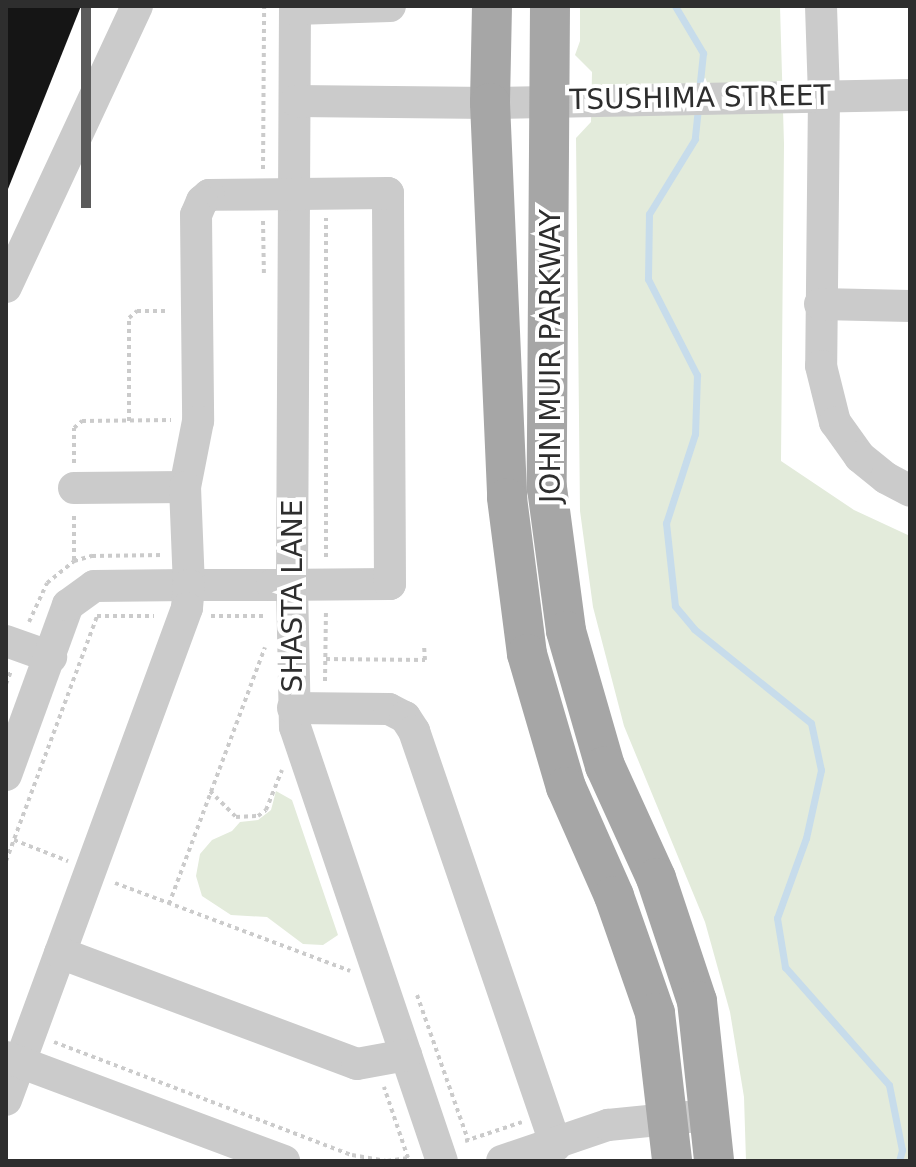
<!DOCTYPE html>
<html>
<head>
<meta charset="utf-8">
<style>
	body { margin:0 }
	#map { position:relative; width:916px; height:1167px; overflow:hidden; background:#fff; font-family:"DejaVu Sans",sans-serif }
	div>[style] { position:absolute }
	[style*='--x'] { left:calc(var(--x)*1px); top:calc(var(--y)*1px); width:calc(var(--w)*1px); rotate:calc(var(--a)*1deg) }
	.green>* { inset:0; background:#e3ebdb }
	.stream>* { height:7px; margin:-3.5px; padding:0 3.5px; transform-origin:3.5px; border-radius:3.5px; background:#c7dceb }
	.path>* { height:4px; margin-top:-2px; transform-origin:0; background:repeating-linear-gradient(90deg,#cbcbcb 0 4px,transparent 0 8px) }
	.minor>* { height:32px; margin:-16px; padding:0 16px; transform-origin:16px; border-radius:16px; background:#cbcbcb }
	.major>* { height:40px; margin:-20px; padding:0 20px; transform-origin:20px; border-radius:20px; background:#a6a6a6 }
	.shaded-wall>* { inset:0; background:#5b5b5b; transform-origin:0 0 }
	.building>* { inset:0; background:#151515 }
	span { translate:-50% -50%; white-space:nowrap; text-align:center; line-height:1.15; -webkit-text-stroke:8px #fff; paint-order:stroke }
	.street-label { font-size:28px; color:#2e2e2e }
	.frame { position:absolute; inset:0; border:8px solid #2e2e2e; pointer-events:none }
</style>
</head>
<body>
<div id="map">
	<div class="green">
		<i style="clip-path:polygon(580px 6px,780px 6px,784px 144px,781px 461px,854px 510px,910px 536px,910px 1161px,746px 1161px,744px 1097px,730px 1012px,705px 922px,624px 726px,593px 607px,580px 511px,576px 138px,591px 122px,592px 72px,575px 55px,580px 41px)"></i>
		<i style="clip-path:polygon(276px 791px,292px 800px,338px 935px,323px 945px,303px 944px,267px 917px,231px 915px,202px 896px,196px 876px,200px 854px,212px 840px,232px 831px,240px 822px,258px 820px,271px 810px)"></i>
	</div>
	<div class="stream">
		<i style="--x:675;--y:6;--w:55;--a:59.2"></i>
		<i style="--x:703;--y:53;--w:39;--a:96"></i>
		<i style="--x:698;--y:108;--w:31;--a:96"></i>
		<i style="--x:695;--y:139;--w:88;--a:121.5"></i>
		<i style="--x:649;--y:214;--w:65;--a:90.9"></i>
		<i style="--x:648;--y:279;--w:108;--a:63"></i>
		<i style="--x:697;--y:375;--w:59;--a:91.9"></i>
		<i style="--x:695;--y:434;--w:94;--a:108"></i>
		<i style="--x:666;--y:523;--w:83;--a:83.8"></i>
		<i style="--x:675;--y:606;--w:30;--a:50"></i>
		<i style="--x:694;--y:629;--w:150;--a:38.8"></i>
		<i style="--x:811;--y:723;--w:48;--a:78"></i>
		<i style="--x:821;--y:770;--w:70;--a:102.4"></i>
		<i style="--x:806;--y:838;--w:85;--a:109.9"></i>
		<i style="--x:777;--y:918;--w:50;--a:80.7"></i>
		<i style="--x:785;--y:967;--w:157;--a:48.6"></i>
		<i style="--x:889;--y:1085;--w:66;--a:78.7"></i>
		<i style="--x:902;--y:1150;--w:11;--a:105"></i>
	</div>
	<div class="path">
		<i style="--x:263;--y:169;--w:163;--a:-89.6"></i>
		<i style="--x:263;--y:221;--w:56;--a:89"></i>
		<i style="--x:129;--y:421;--w:103;--a:-90"></i>
		<i style="--x:129;--y:318;--w:11;--a:-41"></i>
		<i style="--x:137;--y:311;--w:32;--a:0"></i>
		<i style="--x:74;--y:463;--w:35;--a:-90"></i>
		<i style="--x:74;--y:428;--w:11;--a:-41"></i>
		<i style="--x:82;--y:421;--w:89;--a:-0.6"></i>
		<i style="--x:74;--y:516;--w:45;--a:90"></i>
		<i style="--x:326;--y:557;--w:339;--a:-90"></i>
		<i style="--x:211;--y:616;--w:55;--a:0"></i>
		<i style="--x:29;--y:622;--w:43;--a:-65.2"></i>
		<i style="--x:47;--y:583;--w:35;--a:-39"></i>
		<i style="--x:74;--y:561;--w:19;--a:-16"></i>
		<i style="--x:92;--y:556;--w:71;--a:-0.8"></i>
		<i style="--x:326;--y:659;--w:99;--a:0.6"></i>
		<i style="--x:425;--y:660;--w:14;--a:-94"></i>
		<i style="--x:325;--y:681;--w:71;--a:-89.2"></i>
		<i style="--x:6;--y:684;--w:14;--a:-69"></i>
		<i style="--x:210;--y:791;--w:37;--a:45"></i>
		<i style="--x:236;--y:817;--w:22;--a:-3"></i>
		<i style="--x:258;--y:816;--w:10;--a:-37"></i>
		<i style="--x:266;--y:810;--w:43;--a:-68.2"></i>
		<i style="--x:14;--y:840;--w:58;--a:21.3"></i>
		<i style="--x:6;--y:861;--w:261;--a:-69.6"></i>
		<i style="--x:97;--y:616;--w:57;--a:0"></i>
		<i style="--x:115;--y:883;--w:251;--a:20.5"></i>
		<i style="--x:169;--y:904;--w:274;--a:-69.5"></i>
		<i style="--x:417;--y:995;--w:154;--a:70.6"></i>
		<i style="--x:54;--y:1042;--w:319;--a:20.8"></i>
		<i style="--x:352;--y:1155;--w:36;--a:10"></i>
		<i style="--x:387;--y:1161;--w:21;--a:-8"></i>
		<i style="--x:408;--y:1158;--w:75;--a:-108.7"></i>
		<i style="--x:465;--y:1141;--w:60;--a:-18.4"></i>
	</div>
	<div class="minor">
		<i style="--x:295;--y:6;--w:579;--a:90.3"></i>
		<i style="--x:292;--y:585;--w:142;--a:88.8"></i>
		<i style="--x:295;--y:727;--w:458;--a:71.3"></i>
		<i style="--x:821;--y:6;--w:90;--a:88.1"></i>
		<i style="--x:824;--y:96;--w:270;--a:90.6"></i>
		<i style="--x:821;--y:366;--w:58;--a:76"></i>
		<i style="--x:835;--y:422;--w:43;--a:54.5"></i>
		<i style="--x:860;--y:457;--w:33;--a:39"></i>
		<i style="--x:886;--y:478;--w:27;--a:28"></i>
		<i style="--x:295;--y:9;--w:95;--a:-1.8"></i>
		<i style="--x:296;--y:101;--w:194;--a:0.6"></i>
		<i style="--x:490;--y:103;--w:420;--a:-1.1"></i>
		<i style="--x:6;--y:287;--w:310;--a:-65"></i>
		<i style="--x:820;--y:304;--w:90;--a:1.3"></i>
		<i style="--x:74;--y:488;--w:111;--a:-0.5"></i>
		<i style="--x:6;--y:641;--w:48;--a:19.6"></i>
		<i style="--x:293;--y:708;--w:96;--a:0.6"></i>
		<i style="--x:389;--y:709;--w:18;--a:27"></i>
		<i style="--x:405;--y:717;--w:17;--a:57"></i>
		<i style="--x:414;--y:731;--w:438;--a:71.1"></i>
		<i style="--x:6;--y:775;--w:181;--a:-70"></i>
		<i style="--x:68;--y:605;--w:32;--a:-36"></i>
		<i style="--x:94;--y:586;--w:95;--a:-0.6"></i>
		<i style="--x:189;--y:585;--w:83;--a:0"></i>
		<i style="--x:272;--y:585;--w:118;--a:-0.5"></i>
		<i style="--x:390;--y:584;--w:391;--a:-90.3"></i>
		<i style="--x:388;--y:193;--w:179;--a:179.4"></i>
		<i style="--x:209;--y:195;--w:9;--a:139"></i>
		<i style="--x:202;--y:201;--w:15;--a:113"></i>
		<i style="--x:196;--y:215;--w:206;--a:89.4"></i>
		<i style="--x:198;--y:421;--w:67;--a:101.1"></i>
		<i style="--x:185;--y:487;--w:98;--a:87.7"></i>
		<i style="--x:189;--y:585;--w:23;--a:95"></i>
		<i style="--x:187;--y:608;--w:524;--a:110.2"></i>
		<i style="--x:60;--y:953;--w:317;--a:20.5"></i>
		<i style="--x:357;--y:1064;--w:50;--a:-10.4"></i>
		<i style="--x:6;--y:1057;--w:297;--a:20.5"></i>
		<i style="--x:502;--y:1161;--w:112;--a:-18.8"></i>
		<i style="--x:608;--y:1125;--w:101;--a:-5.7"></i>
	</div>
	<div class="major">
		<i style="--x:492;--y:6;--w:97;--a:91.2"></i>
		<i style="--x:490;--y:103;--w:395;--a:87.5"></i>
		<i style="--x:507;--y:498;--w:157;--a:82.7"></i>
		<i style="--x:527;--y:654;--w:139;--a:73.7"></i>
		<i style="--x:566;--y:787;--w:119;--a:66.2"></i>
		<i style="--x:614;--y:896;--w:124;--a:70.7"></i>
		<i style="--x:655;--y:1013;--w:149;--a:83.4"></i>
		<i style="--x:550;--y:6;--w:482;--a:90.4"></i>
		<i style="--x:547;--y:488;--w:144;--a:82.4"></i>
		<i style="--x:566;--y:631;--w:141;--a:73.9"></i>
		<i style="--x:605;--y:766;--w:123;--a:65.5"></i>
		<i style="--x:656;--y:878;--w:130;--a:71.6"></i>
		<i style="--x:697;--y:1001;--w:161;--a:83.9"></i>
	</div>
	<div class="shaded-wall">
		<i style="left:81px;top:6px;width:10px;height:202px"></i>
	</div>
	<div class="building">
		<i style="clip-path:polygon(6px 6px,81px 6px,6px 194px)"></i>
	</div>
	<div class="street-label">
		<span style="left:700px;top:98px;rotate:-1deg">TSUSHIMA STREET</span>
		<span style="left:551px;top:356px;rotate:-90deg">JOHN MUIR PARKWAY</span>
		<span style="left:293px;top:596px;rotate:-90deg">SHASTA LANE</span>
	</div>
	<div class="frame"></div>
</div>
</body>
</html>
